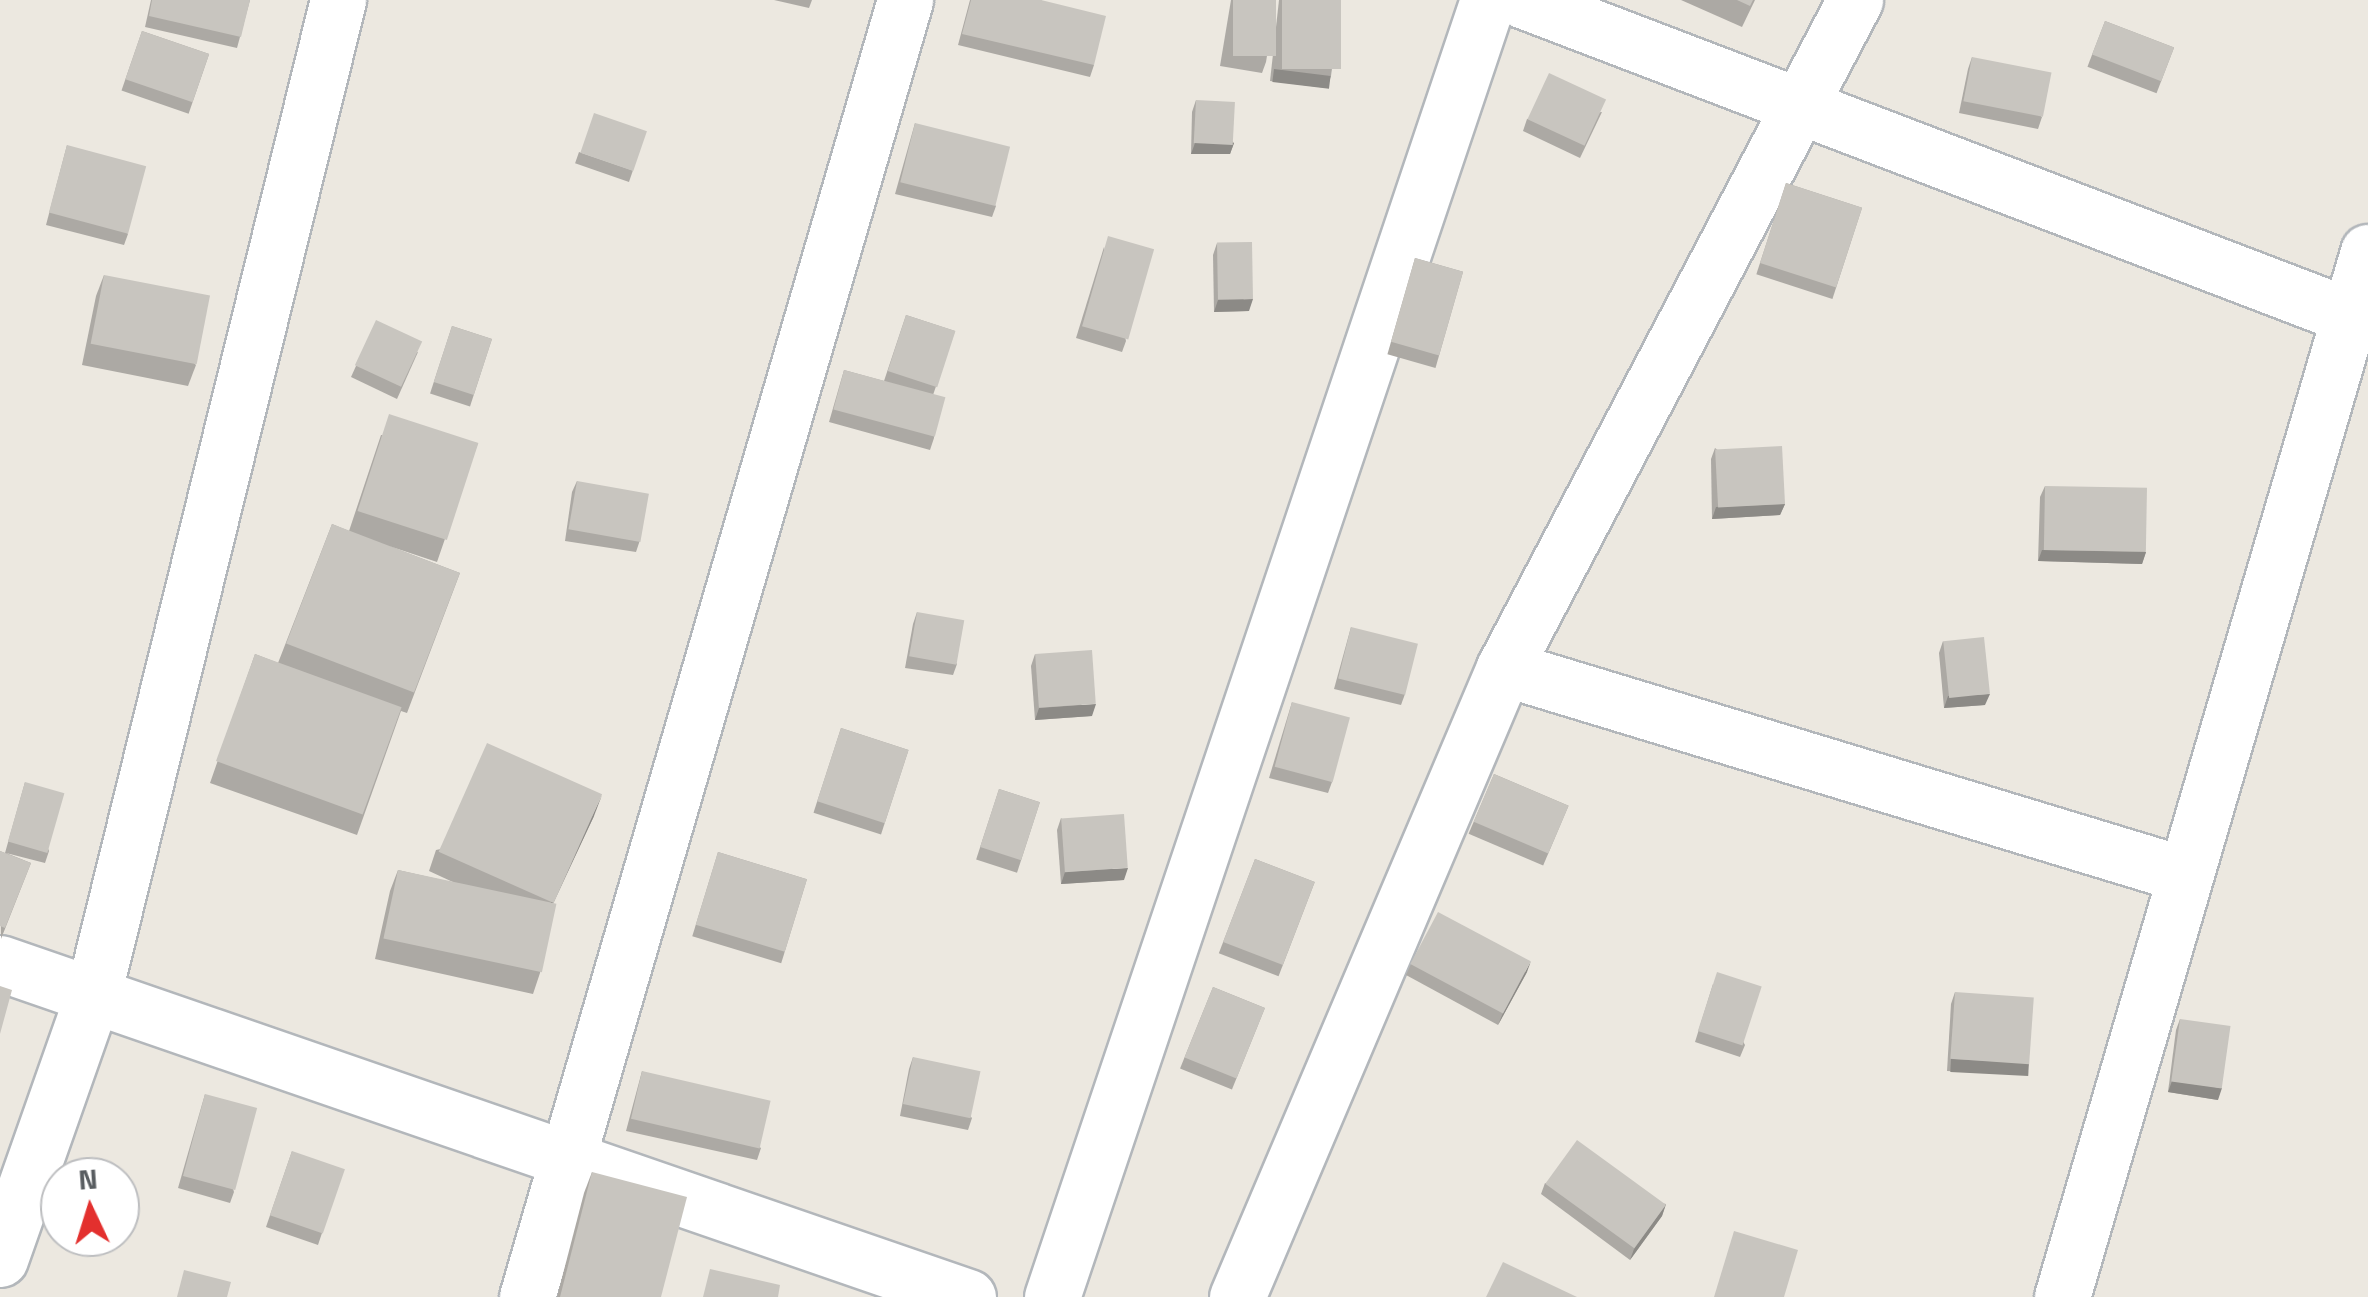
<!DOCTYPE html>
<html>
<head>
<meta charset="utf-8">
<style>
	body { margin:0 }
	#map { position:relative; width:2368px; height:1297px; overflow:hidden; background:#ece8e0; font-family:"Titillium Web",sans-serif }
	div>[style] { position:absolute }
	[style*='--x'] { left:calc(var(--x)*1px); top:calc(var(--y)*1px); width:calc(var(--w)*1px); rotate:calc(var(--a)*1deg) }
	.roads { filter:drop-shadow(2px 0 #b3b7bb) drop-shadow(-2px 0 #b3b7bb) drop-shadow(0 2px #b3b7bb) drop-shadow(0 -2px #b3b7bb) }
	.minor>* { height:55px; margin:-27.5px; padding:0 27.5px; transform-origin:27.5px; border-radius:27.5px; background:#fff }
	.wall>* { inset:0; background:#aca9a4; transform-origin:0 0 }
	.shaded-wall>* { inset:0; background:#8c8a86; transform-origin:0 0 }
	.building>* { inset:0; background:#c8c5bf; transform-origin:0 0 }
	span { translate:-50% -50%; white-space:nowrap; text-align:center; line-height:1.15; -webkit-text-stroke:8px #fff; paint-order:stroke }
	.north { position:absolute; left:40px; top:1157px; width:100px; height:100px; box-sizing:border-box; background:#fff; border:2px solid #bdbec0; border-radius:50%; rotate:356deg; font-size:28px; font-weight:700; line-height:40px; text-align:center; color:#595d61 }
	.north::after { content:''; display:block; margin:auto; width:35px; height:45px; background:#e3302e; clip-path:polygon(50% 0,100% 100%,50% 72%,0 100%) }
</style>
</head>
<body>
<div id="map">
	<div class="roads">
		<div class="minor">
			<i style="--x:1522;--y:0;--w:906;--a:20.9"></i>
			<i style="--x:1855;--y:0;--w:755;--a:117.72"></i>
			<i style="--x:1504;--y:668;--w:710;--a:16.88"></i>
			<i style="--x:0;--y:963;--w:1024;--a:19.04"></i>
			<i style="--x:0;--y:1259;--w:280;--a:-70.6"></i>
			<i style="--x:93;--y:995;--w:1025;--a:-76.17"></i>
			<i style="--x:527;--y:1297;--w:1351;--a:-73.75"></i>
			<i style="--x:1052;--y:1297;--w:1368;--a:-71.42"></i>
			<i style="--x:1237;--y:1297;--w:683;--a:-67"></i>
			<i style="--x:2062;--y:1297;--w:1089;--a:-73.68"></i>
		</div>
	</div>
	<div class="wall">
		<i style="clip-path:polygon(151px 0,250px 0,237px 48px,145px 27px)"></i>
		<i style="clip-path:polygon(774px 0,812px 0,809px 8px)"></i>
		<i style="clip-path:polygon(970px 0,1041px 0,1094px 65px,1090px 77px,958px 45px)"></i>
		<i style="clip-path:polygon(1231px 0,1276px 0,1266px 62px,1262px 73px,1220px 66px)"></i>
		<i style="clip-path:polygon(1279px 0,1341px 0,1331px 76px,1327px 88px,1270px 81px)"></i>
		<i style="clip-path:polygon(1681px 0,1755px 0,1742px 27px)"></i>
		<i style="left:2105px;top:21px;width:74px;height:49px;rotate:21deg"></i>
		<i style="left:142px;top:31px;width:71px;height:63px;rotate:19deg"></i>
		<i style="clip-path:polygon(1972px 57px,2042px 117px,2038px 129px,1959px 113px,1968px 69px)"></i>
		<i style="clip-path:polygon(1196px 100px,1234px 143px,1230px 154px,1191px 154px,1192px 112px)"></i>
		<i style="clip-path:polygon(1602px 112px,1580px 158px,1523px 131px,1527px 119px)"></i>
		<i style="clip-path:polygon(915px 123px,996px 206px,992px 217px,895px 194px)"></i>
		<i style="clip-path:polygon(67px 145px,128px 234px,124px 245px,46px 225px)"></i>
		<i style="left:579px;top:152px;width:57px;height:12px;rotate:19deg"></i>
		<i style="left:1786px;top:183px;width:80px;height:96px;rotate:18deg"></i>
		<i style="clip-path:polygon(1217px 243px,1249px 311px,1214px 312px,1213px 255px)"></i>
		<i style="clip-path:polygon(1104px 247px,1126px 341px,1122px 352px,1076px 338px)"></i>
		<i style="left:1415px;top:258px;width:50px;height:100px;rotate:16deg"></i>
		<i style="clip-path:polygon(104px 275px,196px 365px,188px 386px,82px 365px,96px 296px)"></i>
		<i style="clip-path:polygon(906px 315px,955px 331px,933px 395px,934px 438px,930px 450px,829px 422px,844px 370px,884px 381px)"></i>
		<i style="left:452px;top:326px;width:42px;height:71px;rotate:18deg"></i>
		<i style="clip-path:polygon(418px 352px,397px 399px,351px 377px,356px 366px)"></i>
		<i style="clip-path:polygon(381px 435px,478px 443px,437px 562px,389px 546px,460px 573px,407px 713px,401px 711px,357px 835px,210px 783px,255px 654px,278px 663px,332px 524px,349px 531px)"></i>
		<i style="clip-path:polygon(1715px 448px,1785px 504px,1780px 515px,1712px 519px,1711px 459px)"></i>
		<i style="clip-path:polygon(577px 481px,640px 540px,636px 552px,565px 541px,572px 492px)"></i>
		<i style="clip-path:polygon(2045px 486px,2146px 552px,2142px 564px,2038px 561px,2040px 497px)"></i>
		<i style="clip-path:polygon(917px 612px,957px 664px,953px 675px,905px 668px,913px 624px)"></i>
		<i style="clip-path:polygon(1351px 627px,1405px 694px,1401px 705px,1334px 689px)"></i>
		<i style="clip-path:polygon(1943px 641px,1985px 705px,1944px 708px,1939px 653px)"></i>
		<i style="clip-path:polygon(1035px 654px,1092px 716px,1035px 720px,1031px 666px)"></i>
		<i style="clip-path:polygon(1292px 702px,1332px 782px,1328px 793px,1269px 778px)"></i>
		<i style="left:841px;top:728px;width:71px;height:89px;rotate:18deg"></i>
		<i style="left:1494px;top:774px;width:81px;height:65px;rotate:23deg"></i>
		<i style="clip-path:polygon(25px 782px,49px 851px,45px 863px,6px 853px,31px 863px,1px 939px,0 851px,5px 853px)"></i>
		<i style="left:999px;top:789px;width:43px;height:74px;rotate:18deg"></i>
		<i style="clip-path:polygon(594px 816px,552px 905px,540px 973px,533px 994px,375px 959px,390px 891px,398px 870px,455px 883px,429px 871px,436px 850px)"></i>
		<i style="clip-path:polygon(1061px 818px,1124px 880px,1061px 884px,1057px 830px)"></i>
		<i style="left:718px;top:852px;width:93px;height:88px;rotate:17deg"></i>
		<i style="left:1255px;top:859px;width:64px;height:101px;rotate:21deg"></i>
		<i style="clip-path:polygon(1411px 964px,1527px 972px,1498px 1025px,1406px 975px)"></i>
		<i style="clip-path:polygon(1713px 984px,1745px 1045px,1740px 1057px,1695px 1042px)"></i>
		<i style="left:1213px;top:987px;width:56px;height:88px;rotate:22deg"></i>
		<i style="clip-path:polygon(1955px 992px,2029px 1063px,2025px 1075px,1947px 1071px,1951px 1004px)"></i>
		<i style="clip-path:polygon(2180px 1019px,2218px 1100px,2168px 1092px,2176px 1030px)"></i>
		<i style="clip-path:polygon(913px 1057px,972px 1118px,968px 1130px,900px 1116px,909px 1069px)"></i>
		<i style="clip-path:polygon(642px 1071px,761px 1148px,757px 1160px,626px 1131px)"></i>
		<i style="clip-path:polygon(205px 1094px,234px 1192px,230px 1203px,178px 1188px)"></i>
		<i style="clip-path:polygon(292px 1151px,322px 1233px,318px 1245px,266px 1227px)"></i>
		<i style="clip-path:polygon(592px 1172px,661px 1297px,557px 1297px,584px 1193px)"></i>
		<i style="clip-path:polygon(1545px 1183px,1666px 1204px,1662px 1216px,1630px 1260px,1541px 1194px)"></i>
	</div>
	<div class="shaded-wall">
		<i style="left:1274px;top:69px;width:57px;height:13px;rotate:7deg"></i>
		<i style="clip-path:polygon(1195px 143px,1234px 143px,1230px 154px,1191px 154px)"></i>
		<i style="clip-path:polygon(1253px 299px,1249px 311px,1214px 312px,1218px 300px)"></i>
		<i style="clip-path:polygon(1785px 504px,1780px 515px,1712px 519px,1716px 507px)"></i>
		<i style="clip-path:polygon(2042px 550px,2146px 552px,2142px 564px,2038px 561px)"></i>
		<i style="clip-path:polygon(1990px 694px,1985px 705px,1944px 708px,1948px 696px)"></i>
		<i style="clip-path:polygon(1096px 704px,1092px 716px,1035px 720px,1039px 708px)"></i>
		<i style="clip-path:polygon(602px 795px,594px 816px,544px 923px,551px 902px)"></i>
		<i style="clip-path:polygon(1128px 868px,1124px 880px,1061px 884px,1065px 872px)"></i>
		<i style="clip-path:polygon(1531px 961px,1527px 972px,1498px 1025px,1503px 1013px)"></i>
		<i style="left:1951px;top:1059px;width:78px;height:13px;rotate:3deg"></i>
		<i style="clip-path:polygon(2172px 1081px,2222px 1088px,2218px 1100px,2168px 1092px)"></i>
		<i style="clip-path:polygon(1666px 1204px,1662px 1216px,1630px 1260px,1634px 1249px)"></i>
	</div>
	<div class="building">
		<i style="clip-path:polygon(152px 0,250px 0,241px 37px,149px 16px)"></i>
		<i style="clip-path:polygon(971px 0,1041px 0,1106px 16px,1094px 65px,962px 34px)"></i>
		<i style="left:1233px;top:0;width:43px;height:56px"></i>
		<i style="left:1282px;top:0;width:59px;height:69px"></i>
		<i style="clip-path:polygon(1737px 0,1753px 0,1750px 6px)"></i>
		<i style="left:2105px;top:21px;width:74px;height:36px;rotate:21deg"></i>
		<i style="left:142px;top:31px;width:71px;height:51px;rotate:19deg"></i>
		<i style="left:1972px;top:57px;width:81px;height:45px;rotate:11deg"></i>
		<i style="left:1549px;top:73px;width:63px;height:51px;rotate:25deg"></i>
		<i style="left:1196px;top:100px;width:39px;height:43px;rotate:3deg"></i>
		<i style="left:594px;top:113px;width:56px;height:42px;rotate:19deg"></i>
		<i style="left:915px;top:123px;width:98px;height:61px;rotate:14deg"></i>
		<i style="left:67px;top:145px;width:82px;height:70px;rotate:15deg"></i>
		<i style="left:1786px;top:183px;width:80px;height:84px;rotate:18deg"></i>
		<i style="left:1108px;top:236px;width:48px;height:94px;rotate:16deg"></i>
		<i style="left:1252px;top:242px;width:57px;height:35px;rotate:89deg"></i>
		<i style="left:1415px;top:258px;width:50px;height:87px;rotate:16deg"></i>
		<i style="left:104px;top:275px;width:108px;height:70px;rotate:11deg"></i>
		<i style="left:906px;top:315px;width:52px;height:59px;rotate:18deg"></i>
		<i style="left:376px;top:320px;width:51px;height:50px;rotate:25deg"></i>
		<i style="left:452px;top:326px;width:42px;height:59px;rotate:18deg"></i>
		<i style="left:844px;top:370px;width:105px;height:41px;rotate:15deg"></i>
		<i style="left:389px;top:414px;width:94px;height:102px;rotate:18deg"></i>
		<i style="left:1782px;top:446px;width:58px;height:67px;rotate:87deg"></i>
		<i style="left:577px;top:481px;width:73px;height:49px;rotate:10deg"></i>
		<i style="left:2045px;top:486px;width:102px;height:64px;rotate:1deg"></i>
		<i style="left:332px;top:524px;width:137px;height:128px;rotate:21deg"></i>
		<i style="left:917px;top:612px;width:48px;height:45px;rotate:10deg"></i>
		<i style="left:1351px;top:627px;width:69px;height:53px;rotate:14deg"></i>
		<i style="left:1984px;top:637px;width:57px;height:41px;rotate:84deg"></i>
		<i style="left:1092px;top:650px;width:54px;height:57px;rotate:86deg"></i>
		<i style="left:255px;top:654px;width:156px;height:114px;rotate:20deg"></i>
		<i style="left:1292px;top:702px;width:60px;height:67px;rotate:15deg"></i>
		<i style="left:841px;top:728px;width:71px;height:77px;rotate:18deg"></i>
		<i style="left:487px;top:743px;width:126px;height:119px;rotate:24deg"></i>
		<i style="left:1494px;top:774px;width:81px;height:52px;rotate:23deg"></i>
		<i style="left:25px;top:782px;width:41px;height:62px;rotate:16deg"></i>
		<i style="left:999px;top:789px;width:43px;height:61px;rotate:18deg"></i>
		<i style="left:1124px;top:814px;width:54px;height:63px;rotate:86deg"></i>
		<i style="clip-path:polygon(0 851px,31px 863px,5px 928px,0 926px)"></i>
		<i style="left:718px;top:852px;width:93px;height:76px;rotate:17deg"></i>
		<i style="left:1255px;top:859px;width:64px;height:89px;rotate:21deg"></i>
		<i style="left:398px;top:870px;width:162px;height:70px;rotate:12deg"></i>
		<i style="left:1438px;top:912px;width:105px;height:59px;rotate:28deg"></i>
		<i style="left:1717px;top:972px;width:47px;height:62px;rotate:18deg"></i>
		<i style="clip-path:polygon(0 986px,12px 990px,0 1034px)"></i>
		<i style="left:1213px;top:987px;width:56px;height:76px;rotate:22deg"></i>
		<i style="left:1955px;top:992px;width:79px;height:67px;rotate:4deg"></i>
		<i style="left:2180px;top:1019px;width:51px;height:63px;rotate:8deg"></i>
		<i style="left:913px;top:1057px;width:69px;height:48px;rotate:12deg"></i>
		<i style="left:642px;top:1071px;width:132px;height:49px;rotate:13deg"></i>
		<i style="left:205px;top:1094px;width:54px;height:85px;rotate:15deg"></i>
		<i style="left:1577px;top:1140px;width:110px;height:54px;rotate:36deg"></i>
		<i style="left:292px;top:1151px;width:56px;height:68px;rotate:19deg"></i>
		<i style="clip-path:polygon(592px 1172px,687px 1197px,661px 1297px,560px 1297px)"></i>
		<i style="clip-path:polygon(1734px 1231px,1798px 1250px,1784px 1297px,1714px 1297px)"></i>
		<i style="clip-path:polygon(1503px 1262px,1577px 1297px,1486px 1297px)"></i>
		<i style="clip-path:polygon(710px 1269px,780px 1285px,778px 1297px,703px 1297px)"></i>
		<i style="clip-path:polygon(184px 1270px,231px 1282px,227px 1297px,177px 1297px)"></i>
	</div>
	<div class="north">N</div>
</div>
</body>
</html>
